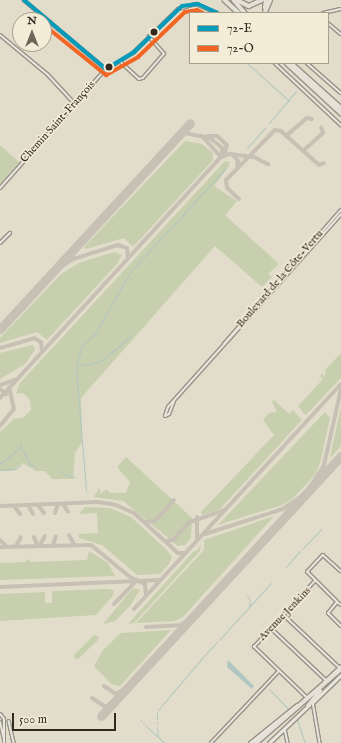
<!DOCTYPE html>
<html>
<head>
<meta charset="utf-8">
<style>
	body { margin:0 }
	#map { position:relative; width:341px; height:743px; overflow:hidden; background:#e2ddcb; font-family:"IM FELL English",serif }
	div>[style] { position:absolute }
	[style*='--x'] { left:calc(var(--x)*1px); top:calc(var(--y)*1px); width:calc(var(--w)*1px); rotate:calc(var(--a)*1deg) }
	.green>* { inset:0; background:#c8cfae }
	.water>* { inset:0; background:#b1c6c0 }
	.stream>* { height:1px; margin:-0.5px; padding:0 0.5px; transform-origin:0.5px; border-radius:0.5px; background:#b1c6c0 }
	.taxiway>* { height:4px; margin:-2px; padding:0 2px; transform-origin:2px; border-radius:2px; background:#c6c1b4 }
	.runway>* { height:9px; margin:-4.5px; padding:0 4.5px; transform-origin:4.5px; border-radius:4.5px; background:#c6c1b4 }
	.roads { filter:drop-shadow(1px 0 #979388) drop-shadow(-1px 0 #979388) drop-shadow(0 1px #979388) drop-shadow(0 -1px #979388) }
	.minor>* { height:1.5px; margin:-0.75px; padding:0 0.75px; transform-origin:0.75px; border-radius:0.75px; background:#e9e6dd }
	.tertiary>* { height:2px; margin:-1px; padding:0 1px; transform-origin:1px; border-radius:1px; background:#e9e6dd }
	.secondary>* { height:2.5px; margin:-1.25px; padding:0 1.25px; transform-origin:1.25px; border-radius:1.25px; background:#e9e6dd }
	.motorway>* { height:3.5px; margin:-1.75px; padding:0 1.75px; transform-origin:1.75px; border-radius:1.75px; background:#e5e1d7 }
	.bus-1>* { height:4px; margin:-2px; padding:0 2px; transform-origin:2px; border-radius:2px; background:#059cbc }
	.bus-2>* { height:4px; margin:-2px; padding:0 2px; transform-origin:2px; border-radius:2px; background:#f26522 }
	.dots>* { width:11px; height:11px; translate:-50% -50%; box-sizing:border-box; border:2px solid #f3ecd7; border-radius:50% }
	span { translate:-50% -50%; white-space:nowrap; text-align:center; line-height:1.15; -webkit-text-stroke:3px #f3ecd7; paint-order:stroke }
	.street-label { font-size:11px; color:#35281f }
	.legend { position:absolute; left:189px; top:12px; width:140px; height:52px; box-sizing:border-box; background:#f3ecd7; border:1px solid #a79e8d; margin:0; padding:5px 7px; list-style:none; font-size:12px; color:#35281f }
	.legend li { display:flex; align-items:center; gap:8px; height:20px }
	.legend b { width:20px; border:1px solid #a79e8d }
	.north { position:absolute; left:12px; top:12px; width:40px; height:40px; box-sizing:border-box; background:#f3ecd7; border:1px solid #a79e8d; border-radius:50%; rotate:0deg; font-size:11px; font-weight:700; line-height:16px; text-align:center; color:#35281f }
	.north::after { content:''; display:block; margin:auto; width:14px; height:18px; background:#72675b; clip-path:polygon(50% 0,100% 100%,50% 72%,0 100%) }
	.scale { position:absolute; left:12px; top:713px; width:104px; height:18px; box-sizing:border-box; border:2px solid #35281f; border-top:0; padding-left:5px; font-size:12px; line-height:14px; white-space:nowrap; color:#35281f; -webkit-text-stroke:3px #f3ecd7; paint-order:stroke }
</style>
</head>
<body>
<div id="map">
	<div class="green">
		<i style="clip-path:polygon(185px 141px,202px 144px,213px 153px,213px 160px,133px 247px,124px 238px,86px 249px,84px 247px)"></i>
		<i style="clip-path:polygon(0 145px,19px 162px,0 184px)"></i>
		<i style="clip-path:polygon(225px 161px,230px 162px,229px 166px,214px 186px,237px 201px,225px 215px,279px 264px,268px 274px,272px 277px,262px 287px,215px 246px,81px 398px,82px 443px,75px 453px,73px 479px,52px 479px,45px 471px,36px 471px,23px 463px,12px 471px,0 471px,0 432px,14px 419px,23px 418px,31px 410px,30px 400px,23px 393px,16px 394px,20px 383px)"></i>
		<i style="clip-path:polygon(114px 252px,122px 255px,117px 264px,47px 340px,37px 332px,0 343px,0 338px,61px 274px,79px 263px)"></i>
		<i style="clip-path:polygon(33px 345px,35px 350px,25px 364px,0 379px,0 353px)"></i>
		<i style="clip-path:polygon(341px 353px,341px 378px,306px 415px,304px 414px,298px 406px,323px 379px,320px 376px,323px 373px,324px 378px,326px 371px,323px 372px)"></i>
		<i style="clip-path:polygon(274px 400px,289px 414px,293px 410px,302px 420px,220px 509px,202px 515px,201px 512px,274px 435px,263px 420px,269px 413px,277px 412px,272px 402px)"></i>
		<i style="clip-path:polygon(341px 407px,341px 446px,330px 458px,330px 457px)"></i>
		<i style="clip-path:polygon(325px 412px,330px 418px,320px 463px,315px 475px,292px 499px,282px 505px,218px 525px)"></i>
		<i style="clip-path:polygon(126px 457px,192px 518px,191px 538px,185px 545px,178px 546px,123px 501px,94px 497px,100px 487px,100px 494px,107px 489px,110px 493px,126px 493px,130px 482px,117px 467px)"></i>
		<i style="clip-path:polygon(85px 507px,110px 508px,131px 517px,167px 550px,172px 557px,169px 564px,160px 574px,137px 575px,102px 545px,79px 538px,79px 534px,98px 533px,97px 513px,79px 514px)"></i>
		<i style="clip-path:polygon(274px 516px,183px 617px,175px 621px,136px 623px,204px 550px,204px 540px)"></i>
		<i style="clip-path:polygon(201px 543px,200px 551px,134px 623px,128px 624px,193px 552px,198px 550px)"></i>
		<i style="clip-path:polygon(89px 551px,108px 563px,115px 576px,0 580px,0 563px,24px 562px,29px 559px,30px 562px,87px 560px)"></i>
		<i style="clip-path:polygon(133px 588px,140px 590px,130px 606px,115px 621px,103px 624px)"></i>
		<i style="clip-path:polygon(110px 589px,114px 591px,112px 597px,96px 615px,0 621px,0 594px,45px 592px,45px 603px,52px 603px,52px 591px)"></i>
		<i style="clip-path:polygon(171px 630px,120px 686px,111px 684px,94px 666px,103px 650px,121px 633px)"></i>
		<i style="clip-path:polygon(94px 635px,99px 637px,97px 641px,77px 660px,73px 656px)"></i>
	</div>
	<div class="water">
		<i style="clip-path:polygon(228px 660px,254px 686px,252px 689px,227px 667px)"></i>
	</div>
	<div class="stream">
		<i style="--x:247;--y:63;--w:57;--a:42.1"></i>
		<i style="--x:269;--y:123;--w:42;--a:-49.8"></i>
		<i style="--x:247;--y:148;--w:27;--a:-48"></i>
		<i style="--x:77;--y:364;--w:12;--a:5"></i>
		<i style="--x:89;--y:365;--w:16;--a:-22"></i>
		<i style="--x:104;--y:359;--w:37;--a:-41"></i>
		<i style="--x:20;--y:444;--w:21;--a:65"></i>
		<i style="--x:29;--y:463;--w:8;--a:30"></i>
		<i style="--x:0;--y:464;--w:27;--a:-39"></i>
		<i style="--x:0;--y:470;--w:15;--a:-4"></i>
		<i style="--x:15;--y:469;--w:7;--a:-34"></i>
		<i style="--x:60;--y:470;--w:7;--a:45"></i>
		<i style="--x:65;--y:475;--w:10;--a:11"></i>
		<i style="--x:86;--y:491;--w:125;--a:-94.6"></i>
		<i style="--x:76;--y:366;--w:21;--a:-73"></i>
		<i style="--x:82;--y:346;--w:18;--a:-43"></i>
		<i style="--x:95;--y:334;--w:73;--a:-60.3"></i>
		<i style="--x:131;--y:271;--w:139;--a:-47.3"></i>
		<i style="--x:302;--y:549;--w:28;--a:-46"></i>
		<i style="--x:286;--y:567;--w:21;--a:-49"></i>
		<i style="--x:247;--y:596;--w:5;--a:53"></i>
		<i style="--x:250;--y:600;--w:7;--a:98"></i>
		<i style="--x:219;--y:640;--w:77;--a:-47.6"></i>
		<i style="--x:204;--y:656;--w:19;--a:-47"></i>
		<i style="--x:269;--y:689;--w:29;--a:46"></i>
		<i style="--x:158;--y:710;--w:70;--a:-49.7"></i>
		<i style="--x:157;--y:719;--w:6;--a:-90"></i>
		<i style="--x:297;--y:719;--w:25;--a:72"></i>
		<i style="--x:141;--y:720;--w:1;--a:90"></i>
		<i style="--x:157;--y:722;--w:2;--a:90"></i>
		<i style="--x:143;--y:723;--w:1;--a:45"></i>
		<i style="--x:145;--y:725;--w:26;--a:43"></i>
		<i style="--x:157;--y:727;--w:9;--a:84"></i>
	</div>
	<div class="taxiway">
		<i style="--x:202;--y:136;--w:28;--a:48"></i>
		<i style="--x:208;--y:136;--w:9;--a:0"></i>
		<i style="--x:217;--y:136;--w:13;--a:42"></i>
		<i style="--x:227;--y:145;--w:9;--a:108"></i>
		<i style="--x:286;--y:136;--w:28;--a:-41"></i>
		<i style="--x:307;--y:118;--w:5;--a:11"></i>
		<i style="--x:303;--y:151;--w:27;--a:-42"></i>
		<i style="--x:323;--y:133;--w:6;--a:-108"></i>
		<i style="--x:233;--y:155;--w:8;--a:50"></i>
		<i style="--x:238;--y:161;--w:7;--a:98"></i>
		<i style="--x:222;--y:157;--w:8;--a:-23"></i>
		<i style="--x:229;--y:154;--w:25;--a:7"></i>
		<i style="--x:254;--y:157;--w:16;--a:27"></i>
		<i style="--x:239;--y:199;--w:16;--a:-137"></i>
		<i style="--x:227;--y:188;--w:8;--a:-97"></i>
		<i style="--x:226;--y:180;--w:70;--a:-45.6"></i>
		<i style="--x:275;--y:130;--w:6;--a:9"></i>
		<i style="--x:281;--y:131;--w:51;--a:41.8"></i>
		<i style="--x:319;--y:165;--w:5;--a:-22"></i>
		<i style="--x:52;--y:273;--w:25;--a:-34"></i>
		<i style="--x:73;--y:259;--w:47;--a:-17.3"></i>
		<i style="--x:118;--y:245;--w:9;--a:18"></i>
		<i style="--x:127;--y:248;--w:10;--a:84"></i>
		<i style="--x:0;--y:348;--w:35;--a:-16"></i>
		<i style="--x:34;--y:338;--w:8;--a:30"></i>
		<i style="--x:41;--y:342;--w:9;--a:84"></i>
		<i style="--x:0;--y:385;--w:18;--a:-19"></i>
		<i style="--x:0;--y:389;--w:8;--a:40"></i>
		<i style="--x:0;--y:398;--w:328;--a:-47.5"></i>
		<i style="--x:222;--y:156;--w:8;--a:-90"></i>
		<i style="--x:222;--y:148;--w:16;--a:-140"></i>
		<i style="--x:210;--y:138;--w:26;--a:-169"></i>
		<i style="--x:184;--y:133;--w:7;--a:153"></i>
		<i style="--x:0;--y:426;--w:22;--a:-51"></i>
		<i style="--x:14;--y:409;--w:22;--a:-103"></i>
		<i style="--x:63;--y:504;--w:9;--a:58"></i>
		<i style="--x:28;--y:505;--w:10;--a:61"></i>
		<i style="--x:38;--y:505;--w:10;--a:53"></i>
		<i style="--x:0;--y:506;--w:98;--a:-2.3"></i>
		<i style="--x:98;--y:502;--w:18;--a:9"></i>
		<i style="--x:116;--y:505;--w:20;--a:24"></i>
		<i style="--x:134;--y:513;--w:59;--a:42.3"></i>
		<i style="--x:178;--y:553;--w:7;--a:0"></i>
		<i style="--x:14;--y:506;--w:10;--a:53"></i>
		<i style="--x:55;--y:513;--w:9;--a:-72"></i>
		<i style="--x:197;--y:517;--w:23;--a:90"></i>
		<i style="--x:145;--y:522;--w:10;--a:-6"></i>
		<i style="--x:155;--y:521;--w:28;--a:-48"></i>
		<i style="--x:205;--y:534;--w:82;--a:-17.8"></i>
		<i style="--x:283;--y:509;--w:28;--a:-35"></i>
		<i style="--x:306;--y:493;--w:33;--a:-57"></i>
		<i style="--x:324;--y:465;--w:78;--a:-77.4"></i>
		<i style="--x:69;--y:535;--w:10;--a:61"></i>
		<i style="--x:34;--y:537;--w:9;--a:69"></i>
		<i style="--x:0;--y:540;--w:8;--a:45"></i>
		<i style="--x:166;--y:541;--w:7;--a:-8"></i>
		<i style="--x:173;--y:540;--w:25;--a:-47"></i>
		<i style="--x:190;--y:522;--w:37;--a:-19"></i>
		<i style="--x:40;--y:545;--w:10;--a:-61"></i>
		<i style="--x:53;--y:545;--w:9;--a:-72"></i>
		<i style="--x:16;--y:546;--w:10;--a:-61"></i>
		<i style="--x:0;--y:547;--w:91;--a:-1.3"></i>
		<i style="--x:91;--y:545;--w:50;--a:39.4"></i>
		<i style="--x:130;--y:577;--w:17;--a:25"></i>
		<i style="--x:145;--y:584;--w:11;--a:85"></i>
		<i style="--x:0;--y:587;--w:160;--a:-2.5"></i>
		<i style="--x:114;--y:604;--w:30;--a:-46"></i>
		<i style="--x:134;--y:609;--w:306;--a:-47.4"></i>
		<i style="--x:146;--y:627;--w:34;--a:-3"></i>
		<i style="--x:180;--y:625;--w:10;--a:-29"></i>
		<i style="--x:104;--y:686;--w:14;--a:34"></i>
		<i style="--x:116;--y:694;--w:12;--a:-31"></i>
		<i style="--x:92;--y:698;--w:17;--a:33"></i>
		<i style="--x:106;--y:707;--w:20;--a:-41"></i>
	</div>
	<div class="runway">
		<i style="--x:0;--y:329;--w:280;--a:-47.3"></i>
		<i style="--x:101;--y:716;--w:354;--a:-47.3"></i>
	</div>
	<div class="roads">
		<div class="minor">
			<i style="--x:24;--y:0;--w:107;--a:40.1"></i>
			<i style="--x:328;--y:23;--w:17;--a:40"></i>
			<i style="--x:120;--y:61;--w:26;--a:43"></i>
			<i style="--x:139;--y:79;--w:4;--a:-14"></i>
			<i style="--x:143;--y:78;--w:32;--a:-49"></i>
			<i style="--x:164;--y:54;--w:23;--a:-131"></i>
			<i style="--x:275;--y:63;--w:91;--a:43.2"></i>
			<i style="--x:307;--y:63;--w:45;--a:41.4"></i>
			<i style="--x:0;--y:243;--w:14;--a:-45"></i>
			<i style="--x:337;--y:602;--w:42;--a:-135"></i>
			<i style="--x:307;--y:572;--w:23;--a:-47"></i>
			<i style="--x:323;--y:555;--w:24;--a:42"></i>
			<i style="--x:284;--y:615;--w:76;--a:43.4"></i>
			<i style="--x:271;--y:628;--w:76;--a:43.4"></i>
			<i style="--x:306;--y:697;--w:72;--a:-136.1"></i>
			<i style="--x:254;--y:647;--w:90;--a:-47.3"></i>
			<i style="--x:313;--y:702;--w:42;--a:80.3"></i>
			<i style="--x:9;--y:721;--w:23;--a:77"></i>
			<i style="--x:285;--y:729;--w:14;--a:78"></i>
			<i style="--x:211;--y:743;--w:99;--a:-46.6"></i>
		</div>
		<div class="tertiary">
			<i style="--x:323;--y:13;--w:18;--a:-13"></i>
			<i style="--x:0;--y:35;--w:61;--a:39.7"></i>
			<i style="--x:47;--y:74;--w:41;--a:47"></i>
			<i style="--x:0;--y:188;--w:157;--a:-48.4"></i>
			<i style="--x:104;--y:71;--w:36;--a:-32"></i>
			<i style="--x:134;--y:52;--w:62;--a:-44.3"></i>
			<i style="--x:178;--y:9;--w:19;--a:-16"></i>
			<i style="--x:196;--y:4;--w:23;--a:23"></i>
			<i style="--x:224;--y:344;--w:178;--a:-48.9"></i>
			<i style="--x:174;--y:401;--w:14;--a:111"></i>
			<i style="--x:169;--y:414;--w:4;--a:153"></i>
			<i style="--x:165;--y:416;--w:9;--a:-72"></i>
			<i style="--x:168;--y:407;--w:259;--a:-48.1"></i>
			<i style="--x:341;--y:605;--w:5;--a:-143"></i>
			<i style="--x:337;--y:602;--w:14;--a:129"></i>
			<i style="--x:328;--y:613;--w:18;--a:45"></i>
			<i style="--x:0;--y:714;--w:6;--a:51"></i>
			<i style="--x:4;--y:719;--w:24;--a:90"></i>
			<i style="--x:0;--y:722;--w:18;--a:77"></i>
		</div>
		<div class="secondary">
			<i style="--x:324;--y:682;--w:23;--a:-43"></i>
			<i style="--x:313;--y:702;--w:39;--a:-44"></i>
			<i style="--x:250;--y:743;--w:60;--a:-39"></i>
			<i style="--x:269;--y:743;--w:55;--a:-43.5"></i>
		</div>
		<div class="motorway">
			<i style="--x:225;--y:0;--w:19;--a:43"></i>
			<i style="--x:234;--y:0;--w:17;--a:50"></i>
			<i style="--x:237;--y:0;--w:13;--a:27"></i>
			<i style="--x:249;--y:6;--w:14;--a:-25"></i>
			<i style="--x:265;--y:8;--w:8;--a:-83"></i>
			<i style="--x:265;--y:12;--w:13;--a:-67"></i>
			<i style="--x:287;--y:63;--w:74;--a:42.8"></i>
			<i style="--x:291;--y:63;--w:67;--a:42"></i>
			<i style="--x:308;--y:706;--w:19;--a:-51"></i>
			<i style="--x:256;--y:743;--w:113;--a:-41"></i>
		</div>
	</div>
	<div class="bus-1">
		<i style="--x:24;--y:0;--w:107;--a:40.1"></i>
		<i style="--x:106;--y:69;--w:33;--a:-31"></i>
		<i style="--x:134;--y:52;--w:66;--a:-43.8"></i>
		<i style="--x:182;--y:6;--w:16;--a:-7"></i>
		<i style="--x:198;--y:4;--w:21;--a:25"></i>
	</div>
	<div class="bus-2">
		<i style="--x:44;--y:25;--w:80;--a:38.9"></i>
		<i style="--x:106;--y:75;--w:37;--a:-29"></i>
		<i style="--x:138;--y:57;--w:65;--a:-43.8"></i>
		<i style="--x:185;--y:12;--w:12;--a:-9"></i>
		<i style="--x:197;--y:10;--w:7;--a:27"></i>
	</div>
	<div class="dots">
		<i style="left:154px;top:32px;background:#35281f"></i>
		<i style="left:109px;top:67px;background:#35281f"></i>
	</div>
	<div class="street-label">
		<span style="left:58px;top:122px;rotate:-48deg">Chemin Saint-François</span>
		<span style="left:280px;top:279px;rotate:-49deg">Boulevard de la Côte-Vertu</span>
		<span style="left:285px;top:614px;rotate:-46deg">Avenue Jenkins</span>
	</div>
	<ul class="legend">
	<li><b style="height:5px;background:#059cbc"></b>72-E</li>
	<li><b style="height:5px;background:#f26522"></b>72-O</li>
	</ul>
	<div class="north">N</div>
	<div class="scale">500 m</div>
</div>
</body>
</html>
